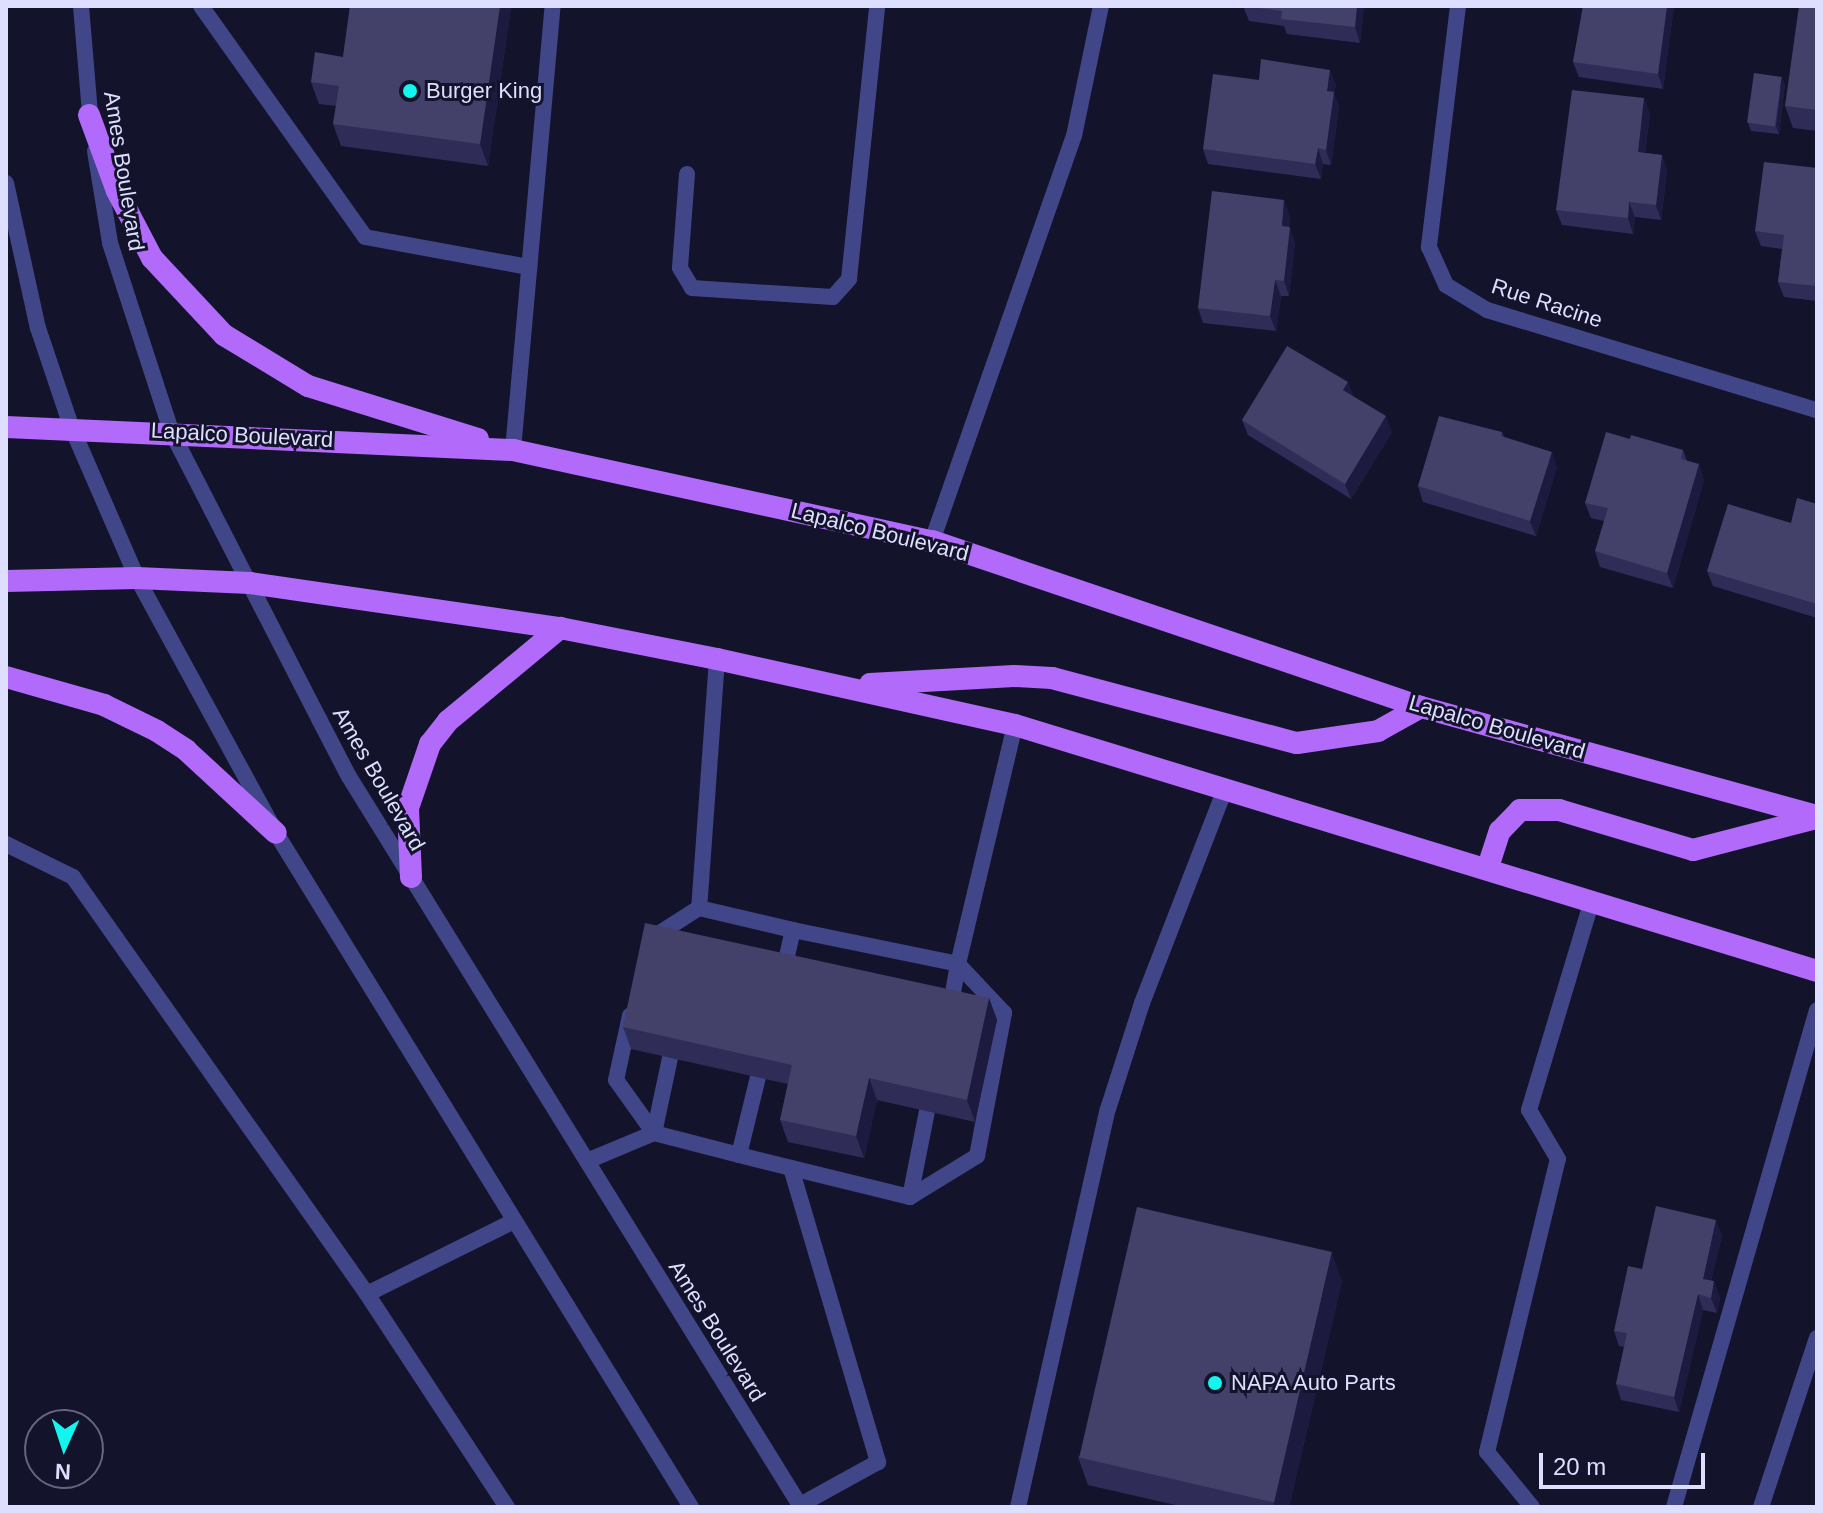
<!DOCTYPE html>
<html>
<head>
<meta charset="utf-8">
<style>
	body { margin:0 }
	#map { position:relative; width:1823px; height:1513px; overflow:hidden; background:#14132c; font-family:Arial,sans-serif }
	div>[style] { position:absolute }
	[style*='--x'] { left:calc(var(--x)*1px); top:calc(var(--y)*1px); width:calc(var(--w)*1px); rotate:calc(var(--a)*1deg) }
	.service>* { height:16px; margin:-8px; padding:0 8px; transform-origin:8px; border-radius:8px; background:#404688 }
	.minor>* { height:16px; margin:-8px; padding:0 8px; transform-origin:8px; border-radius:8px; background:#404688 }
	.tertiary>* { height:16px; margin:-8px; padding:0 8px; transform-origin:8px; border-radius:8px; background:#404688 }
	.primary>* { height:22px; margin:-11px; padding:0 11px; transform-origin:11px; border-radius:11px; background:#b16af9 }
	.wall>* { inset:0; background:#302c58 }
	.shaded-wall>* { inset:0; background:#1d1a3f }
	.building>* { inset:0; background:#43406a; transform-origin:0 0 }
	.dots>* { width:22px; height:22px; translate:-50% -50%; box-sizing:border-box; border:4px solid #14132c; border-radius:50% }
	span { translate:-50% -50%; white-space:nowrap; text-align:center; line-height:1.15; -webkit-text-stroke:6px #14132c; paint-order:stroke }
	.poi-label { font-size:22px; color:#dedffe }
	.left { translate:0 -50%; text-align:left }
	.street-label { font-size:22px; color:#dedffe }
	.frame { position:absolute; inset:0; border:8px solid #dedffe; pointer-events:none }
	.north { position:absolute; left:24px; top:1409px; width:80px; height:80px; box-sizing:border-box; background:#14132c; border:2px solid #656580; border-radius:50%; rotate:183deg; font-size:22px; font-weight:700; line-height:32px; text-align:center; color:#dedffe }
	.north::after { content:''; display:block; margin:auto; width:28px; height:36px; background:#13f6ef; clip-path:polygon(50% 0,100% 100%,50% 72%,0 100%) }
	.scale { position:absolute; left:1539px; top:1453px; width:166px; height:36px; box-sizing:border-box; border:4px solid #dedffe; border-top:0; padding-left:10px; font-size:24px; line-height:28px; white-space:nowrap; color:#dedffe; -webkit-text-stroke:6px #14132c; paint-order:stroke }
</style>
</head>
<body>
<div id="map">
	<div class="service">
		<i style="--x:201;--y:6;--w:283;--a:54.6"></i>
		<i style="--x:365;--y:237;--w:167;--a:10.4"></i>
		<i style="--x:687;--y:174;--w:94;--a:94.3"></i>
		<i style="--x:680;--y:268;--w:23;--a:59"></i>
		<i style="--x:692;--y:288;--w:141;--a:3.7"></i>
		<i style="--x:833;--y:297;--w:24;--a:-48"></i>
		<i style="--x:849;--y:279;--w:274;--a:-84.1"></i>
		<i style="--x:513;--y:450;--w:446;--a:-84.9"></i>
		<i style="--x:932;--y:541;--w:429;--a:-70.7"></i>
		<i style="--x:1074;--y:136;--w:133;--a:-78.3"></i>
		<i style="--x:717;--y:659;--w:250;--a:94.1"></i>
		<i style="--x:699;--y:908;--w:97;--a:13.2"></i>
		<i style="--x:793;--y:930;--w:168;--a:11.6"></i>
		<i style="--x:958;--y:964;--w:246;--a:-76.6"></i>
		<i style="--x:6;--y:844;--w:75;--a:26.2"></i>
		<i style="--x:73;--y:877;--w:510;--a:54.81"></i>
		<i style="--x:367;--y:1294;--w:255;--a:56.7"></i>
		<i style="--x:652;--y:938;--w:56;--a:-32.6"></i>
		<i style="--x:783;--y:973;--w:44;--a:-76.9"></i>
		<i style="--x:950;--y:1010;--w:47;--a:-80.1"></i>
		<i style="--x:670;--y:1058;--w:77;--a:102"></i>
		<i style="--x:654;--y:1133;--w:88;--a:14.5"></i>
		<i style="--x:758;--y:1077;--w:80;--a:103.7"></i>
		<i style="--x:739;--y:1155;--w:176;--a:13.8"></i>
		<i style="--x:910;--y:1197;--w:79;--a:-31.5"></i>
		<i style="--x:977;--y:1156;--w:146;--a:-79.3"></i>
		<i style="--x:1004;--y:1013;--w:67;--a:-133.2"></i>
		<i style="--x:587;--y:1161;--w:73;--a:-22.7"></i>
		<i style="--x:654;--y:1133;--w:65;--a:-125.6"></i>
		<i style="--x:616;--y:1080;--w:66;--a:-77.7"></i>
		<i style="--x:791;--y:1168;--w:307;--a:73.5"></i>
		<i style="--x:878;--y:1462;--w:89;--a:151.1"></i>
		<i style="--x:910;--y:1197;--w:88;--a:-78.8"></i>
		<i style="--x:1018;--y:1507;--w:408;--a:-77.3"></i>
		<i style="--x:1108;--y:1109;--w:111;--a:-72.2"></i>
		<i style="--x:1142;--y:1003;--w:230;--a:-68.8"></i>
		<i style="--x:1532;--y:1507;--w:71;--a:-129.3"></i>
		<i style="--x:1487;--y:1452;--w:301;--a:-76.4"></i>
		<i style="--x:1558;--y:1159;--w:57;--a:-120.6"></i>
		<i style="--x:1529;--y:1110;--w:219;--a:-73.3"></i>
		<i style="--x:1674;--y:1507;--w:517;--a:-73.95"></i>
		<i style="--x:1761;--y:1507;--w:178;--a:-71.7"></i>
	</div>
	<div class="minor">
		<i style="--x:1458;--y:6;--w:243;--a:96.9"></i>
		<i style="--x:1429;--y:247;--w:42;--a:65.9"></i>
		<i style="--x:1446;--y:285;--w:48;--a:31.4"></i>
		<i style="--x:1487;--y:310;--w:345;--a:16.9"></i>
		<i style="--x:367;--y:1294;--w:164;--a:-26.4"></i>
	</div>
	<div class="tertiary">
		<i style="--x:81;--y:6;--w:118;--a:85.2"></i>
		<i style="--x:95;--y:151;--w:93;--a:80.7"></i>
		<i style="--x:110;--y:243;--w:198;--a:72"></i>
		<i style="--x:171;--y:431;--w:324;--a:62.8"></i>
		<i style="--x:319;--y:719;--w:63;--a:62.6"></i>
		<i style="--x:348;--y:775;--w:861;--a:58.25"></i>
		<i style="--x:6;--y:183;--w:148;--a:77.6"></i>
		<i style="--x:38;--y:328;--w:103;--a:71.4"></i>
		<i style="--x:71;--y:426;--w:166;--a:66.5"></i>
		<i style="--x:137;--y:578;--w:290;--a:61.4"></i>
		<i style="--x:276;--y:833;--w:792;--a:58.38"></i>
	</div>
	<div class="primary">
		<i style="--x:89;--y:115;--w:81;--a:69.8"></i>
		<i style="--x:117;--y:191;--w:76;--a:62.4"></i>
		<i style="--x:152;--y:258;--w:105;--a:46.9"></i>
		<i style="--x:224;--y:335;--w:98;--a:31.3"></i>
		<i style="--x:308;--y:386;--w:178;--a:17.3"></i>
		<i style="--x:6;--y:427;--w:508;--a:2.6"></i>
		<i style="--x:513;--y:450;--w:429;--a:12.3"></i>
		<i style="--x:932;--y:541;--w:516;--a:18.75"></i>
		<i style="--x:1421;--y:707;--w:411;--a:15.4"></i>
		<i style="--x:6;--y:581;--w:131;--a:-1.3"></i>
		<i style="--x:137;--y:578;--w:113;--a:2.5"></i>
		<i style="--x:250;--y:583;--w:313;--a:8.3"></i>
		<i style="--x:560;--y:628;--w:160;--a:11.2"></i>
		<i style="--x:717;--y:659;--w:305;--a:12.5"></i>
		<i style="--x:1015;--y:725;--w:839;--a:17.05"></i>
		<i style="--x:6;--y:677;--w:102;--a:15.9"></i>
		<i style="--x:104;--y:705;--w:59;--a:26.1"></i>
		<i style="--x:157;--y:731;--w:35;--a:33"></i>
		<i style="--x:186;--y:750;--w:122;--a:42.7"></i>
		<i style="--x:870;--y:684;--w:144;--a:-3.2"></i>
		<i style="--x:1014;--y:676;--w:38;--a:3"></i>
		<i style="--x:1052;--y:678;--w:253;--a:14.9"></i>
		<i style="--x:1297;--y:743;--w:82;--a:-8.4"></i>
		<i style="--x:1378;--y:731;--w:49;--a:-29.2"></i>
		<i style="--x:1488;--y:867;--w:38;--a:-72"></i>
		<i style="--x:1500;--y:831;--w:29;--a:-46"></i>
		<i style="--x:1520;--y:810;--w:39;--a:0"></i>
		<i style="--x:1559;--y:810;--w:140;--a:16.6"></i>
		<i style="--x:1693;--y:850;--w:127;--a:-14.6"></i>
		<i style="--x:411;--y:877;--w:69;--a:-92.5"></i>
		<i style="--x:408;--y:808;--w:68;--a:-71"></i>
		<i style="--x:430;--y:744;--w:29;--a:-52"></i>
		<i style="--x:448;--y:721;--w:146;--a:-39.7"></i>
	</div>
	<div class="wall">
		<i style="clip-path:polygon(350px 6px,510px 6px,511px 8px,488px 166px,341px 146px,333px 124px,336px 106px,319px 104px,311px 82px,343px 57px)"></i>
		<i style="clip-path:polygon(1243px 6px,1364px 6px,1360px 43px,1287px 34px,1284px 26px,1249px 21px)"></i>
		<i style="clip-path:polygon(1583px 6px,1674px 6px,1663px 89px,1579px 77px,1573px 62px)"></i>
		<i style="clip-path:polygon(1817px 6px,1817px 131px,1793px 128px,1785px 106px)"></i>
		<i style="clip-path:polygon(1259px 80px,1336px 85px,1334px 94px,1339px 107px,1331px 165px,1323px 164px,1321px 179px,1208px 164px,1203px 149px)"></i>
		<i style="clip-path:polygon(1785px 84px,1779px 134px,1751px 131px,1748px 123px)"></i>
		<i style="clip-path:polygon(1650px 113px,1645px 153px,1662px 155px,1667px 171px,1661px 220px,1635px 217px,1633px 234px,1562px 225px,1556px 210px)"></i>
		<i style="clip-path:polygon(1817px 168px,1817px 301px,1784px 297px,1778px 282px,1782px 249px,1761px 246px,1755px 231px)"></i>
		<i style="clip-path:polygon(1290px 216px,1289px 227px,1295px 243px,1289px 296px,1281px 296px,1276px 331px,1203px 323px,1198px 308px)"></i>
		<i style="clip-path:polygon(1354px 397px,1392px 432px,1351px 499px,1248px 435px,1242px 420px)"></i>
		<i style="clip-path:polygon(1502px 432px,1504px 437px,1557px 467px,1536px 536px,1423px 502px,1418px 486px)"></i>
		<i style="clip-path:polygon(1630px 439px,1683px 450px,1687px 461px,1704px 480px,1673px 588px,1600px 567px,1595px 551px,1604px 521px,1591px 518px,1585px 503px)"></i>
		<i style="clip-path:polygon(1817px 504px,1817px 618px,1713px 586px,1707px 571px,1791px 523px)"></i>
		<i style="clip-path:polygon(989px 998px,997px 1020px,975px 1122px,877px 1100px,864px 1158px,788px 1142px,780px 1120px,788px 1084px,631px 1049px,623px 1027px)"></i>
		<i style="clip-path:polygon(1722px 1235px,1711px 1281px,1720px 1297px,1717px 1313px,1703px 1310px,1679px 1412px,1621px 1400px,1616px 1384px,1624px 1347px,1619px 1346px,1614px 1331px,1642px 1269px)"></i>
		<i style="clip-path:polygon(1342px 1281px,1289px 1507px,1184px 1507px,1088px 1485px,1078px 1457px)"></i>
	</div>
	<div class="shaded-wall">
		<i style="clip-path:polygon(500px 6px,510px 6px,511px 8px,488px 166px,480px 144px)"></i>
		<i style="clip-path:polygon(1357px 6px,1364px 6px,1360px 43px,1355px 27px)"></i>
		<i style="clip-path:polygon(1667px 6px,1674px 6px,1663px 89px,1658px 74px)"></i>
		<i style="clip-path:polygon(1330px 70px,1336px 85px,1334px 94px,1339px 107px,1331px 165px,1326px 150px,1327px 91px)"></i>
		<i style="clip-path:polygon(1782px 77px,1785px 84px,1779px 134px,1776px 126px)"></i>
		<i style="clip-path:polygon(1644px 98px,1650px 113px,1643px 168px,1638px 152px)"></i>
		<i style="clip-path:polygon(1318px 148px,1323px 164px,1321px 179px,1315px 164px)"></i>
		<i style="clip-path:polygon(1662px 155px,1667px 171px,1661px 220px,1656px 205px)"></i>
		<i style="clip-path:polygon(1284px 200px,1290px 216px,1288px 241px,1290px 227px,1295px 243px,1289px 296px,1284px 281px,1282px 226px)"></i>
		<i style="clip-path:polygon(1629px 202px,1635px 217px,1633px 234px,1628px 218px)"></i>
		<i style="clip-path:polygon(1275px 280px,1281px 296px,1276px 331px,1270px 316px)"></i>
		<i style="clip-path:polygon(1348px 382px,1354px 397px,1343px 390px)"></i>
		<i style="clip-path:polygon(1386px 416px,1392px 432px,1351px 499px,1345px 484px)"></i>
		<i style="clip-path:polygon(1552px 452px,1557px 467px,1536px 536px,1530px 521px)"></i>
		<i style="clip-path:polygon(1699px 464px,1704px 480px,1673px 588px,1667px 573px)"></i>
		<i style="clip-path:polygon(989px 998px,997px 1020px,975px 1122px,967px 1100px)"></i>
		<i style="clip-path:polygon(869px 1078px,877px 1100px,864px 1158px,856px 1136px)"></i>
		<i style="clip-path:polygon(1716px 1220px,1722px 1235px,1708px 1294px,1703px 1279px)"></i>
		<i style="clip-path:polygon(1332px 1253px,1342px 1281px,1289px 1507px,1275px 1507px,1273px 1502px)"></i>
		<i style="clip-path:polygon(1714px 1281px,1720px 1297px,1717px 1313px,1711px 1298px)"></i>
		<i style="clip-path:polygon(1698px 1294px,1703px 1310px,1679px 1412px,1674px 1397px)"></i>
	</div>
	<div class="building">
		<i style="clip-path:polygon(350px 6px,500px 6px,480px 144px,333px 124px,339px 86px,311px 82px,315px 52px,343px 57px)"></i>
		<i style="clip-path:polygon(1244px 6px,1357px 6px,1355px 27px,1281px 19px,1282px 11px)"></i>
		<i style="clip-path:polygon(1583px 6px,1667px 6px,1658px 74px,1573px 62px)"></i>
		<i style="clip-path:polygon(1799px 6px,1817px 6px,1817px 110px,1785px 106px)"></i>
		<i style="clip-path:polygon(1261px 59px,1330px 70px,1327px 91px,1334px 92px,1326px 150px,1318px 148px,1315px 164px,1203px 149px,1213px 74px,1259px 80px)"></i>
		<i style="left:1754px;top:73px;width:28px;height:50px;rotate:8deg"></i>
		<i style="clip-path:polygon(1572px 90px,1644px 98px,1638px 152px,1662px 155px,1656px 205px,1629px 202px,1628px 218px,1556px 210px)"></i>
		<i style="clip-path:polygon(1764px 162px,1817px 168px,1817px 286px,1778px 282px,1784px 235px,1755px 231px)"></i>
		<i style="clip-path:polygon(1212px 191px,1284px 200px,1282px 226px,1290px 227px,1284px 281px,1275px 280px,1270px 316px,1198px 308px)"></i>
		<i style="clip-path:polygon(1287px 346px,1348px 382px,1343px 390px,1386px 416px,1345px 484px,1242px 420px)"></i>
		<i style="clip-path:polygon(1439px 416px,1502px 432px,1501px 436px,1552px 452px,1530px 521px,1418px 486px)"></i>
		<i style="clip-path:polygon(1606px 432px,1630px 439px,1631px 435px,1683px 450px,1681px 459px,1699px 464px,1667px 573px,1595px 551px,1608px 508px,1585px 503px)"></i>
		<i style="clip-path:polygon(1797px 498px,1817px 504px,1817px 604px,1707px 571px,1728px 504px,1791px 523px)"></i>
		<i style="clip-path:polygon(645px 923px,989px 998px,967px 1100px,869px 1078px,856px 1136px,780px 1120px,792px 1065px,623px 1027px)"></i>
		<i style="clip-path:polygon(1656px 1206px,1716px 1220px,1703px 1279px,1714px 1281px,1711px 1298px,1698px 1294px,1674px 1397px,1616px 1384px,1627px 1333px,1614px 1331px,1628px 1266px,1642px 1269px)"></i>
		<i style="left:1137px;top:1207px;width:200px;height:257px;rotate:13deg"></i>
	</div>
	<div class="dots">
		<i style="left:410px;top:91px;background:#13f6ef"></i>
		<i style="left:1215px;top:1383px;background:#13f6ef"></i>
	</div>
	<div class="poi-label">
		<span class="left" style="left:426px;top:91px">Burger King</span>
		<span class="left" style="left:1231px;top:1383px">NAPA Auto Parts</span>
	</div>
	<div class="street-label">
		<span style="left:124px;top:171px;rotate:81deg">Ames Boulevard</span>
		<span style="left:1547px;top:303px;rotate:18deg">Rue Racine</span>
		<span style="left:242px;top:435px;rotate:3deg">Lapalco Boulevard</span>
		<span style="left:880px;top:532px;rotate:14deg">Lapalco Boulevard</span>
		<span style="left:1497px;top:727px;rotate:16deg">Lapalco Boulevard</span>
		<span style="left:379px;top:779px;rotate:60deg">Ames Boulevard</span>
		<span style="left:717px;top:1331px;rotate:58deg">Ames Boulevard</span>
	</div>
	<div class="frame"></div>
	<div class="north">N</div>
	<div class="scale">20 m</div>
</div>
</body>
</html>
